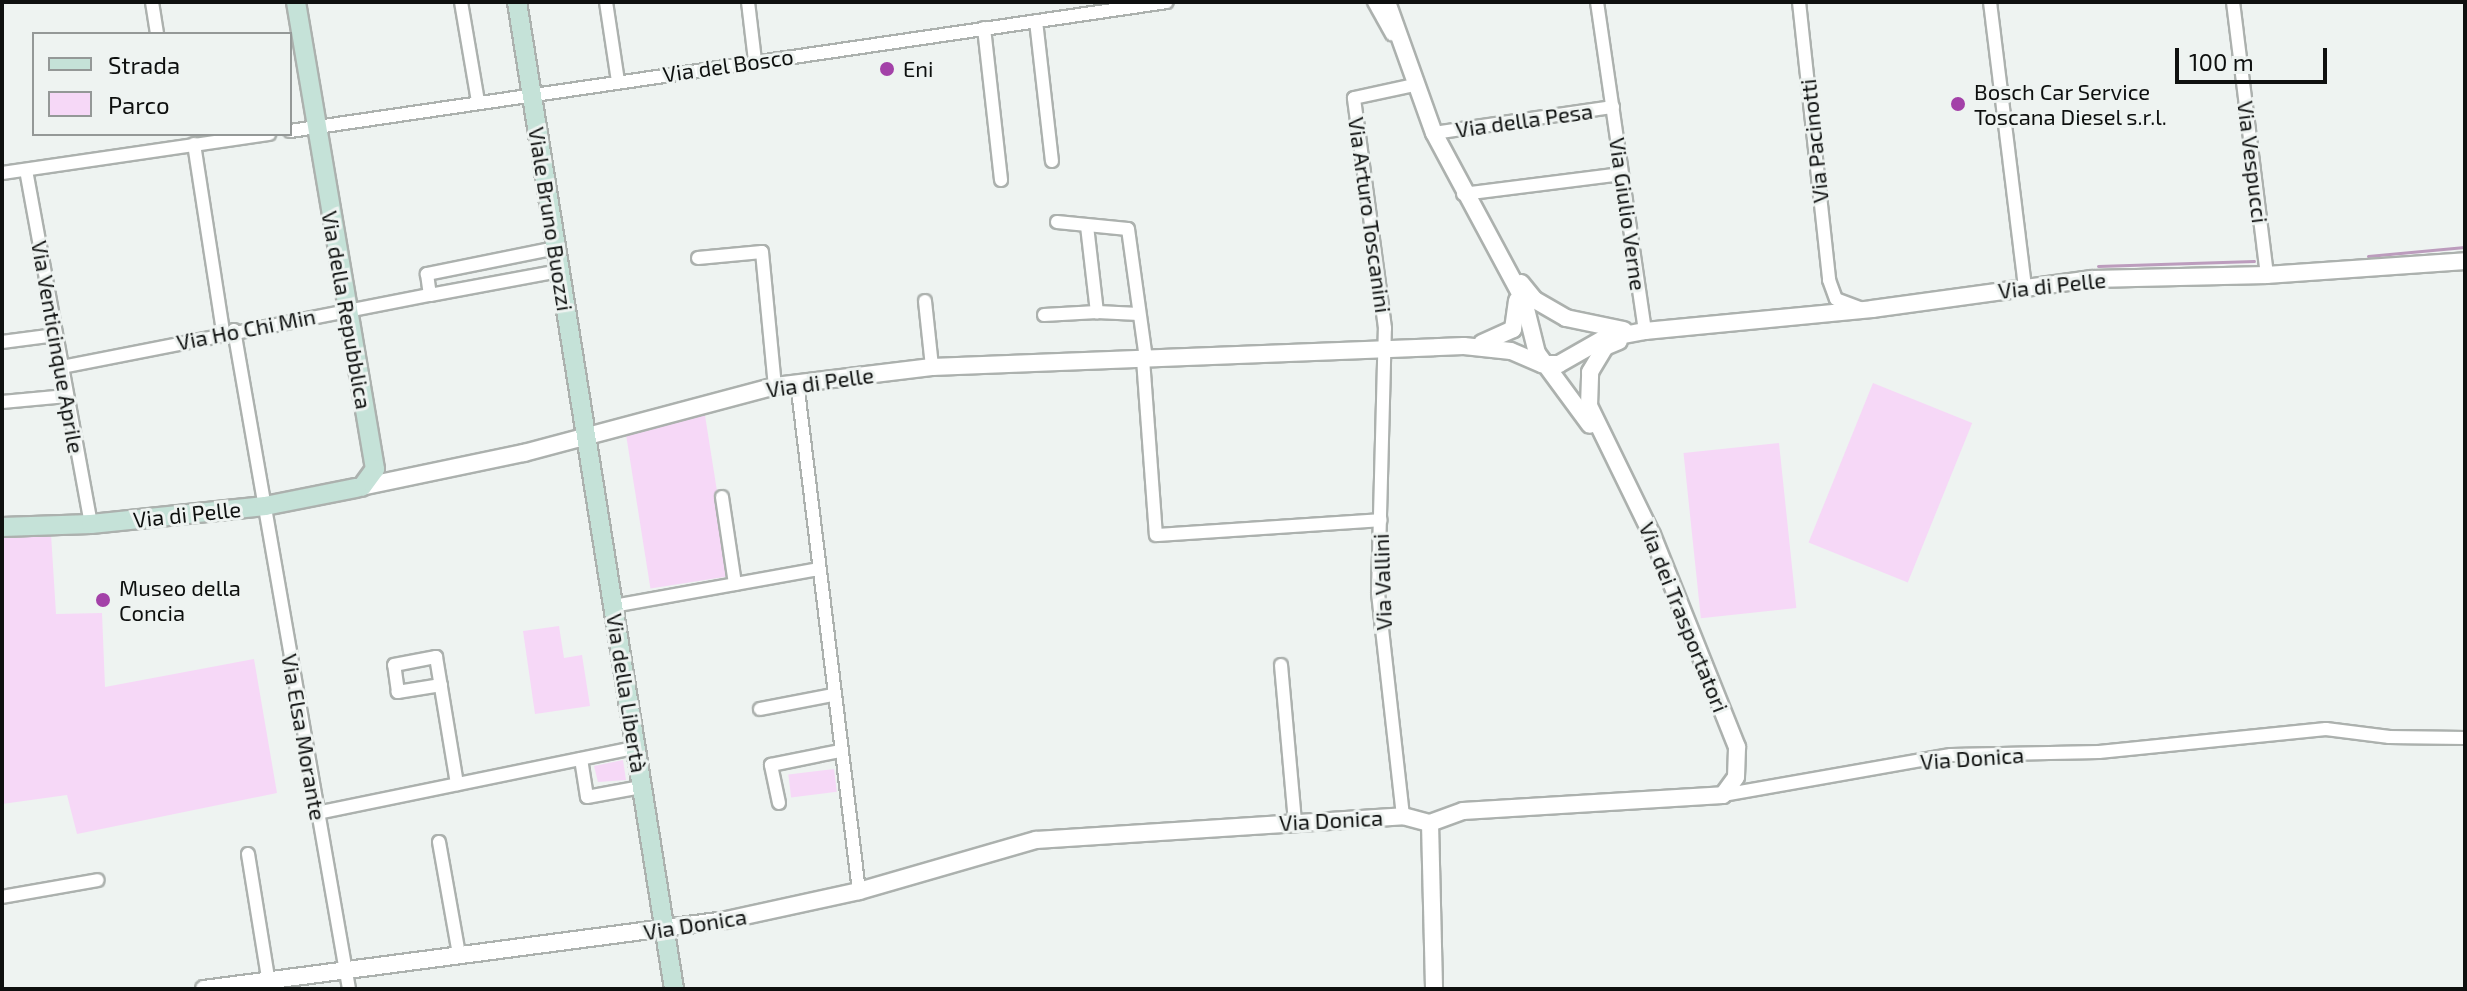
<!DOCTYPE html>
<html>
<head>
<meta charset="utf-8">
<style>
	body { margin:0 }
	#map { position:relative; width:2467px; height:991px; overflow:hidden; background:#eef3f1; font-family:"Exo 2",sans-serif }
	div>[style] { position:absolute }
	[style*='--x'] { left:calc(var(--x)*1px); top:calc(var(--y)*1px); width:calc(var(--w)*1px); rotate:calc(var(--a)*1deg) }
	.green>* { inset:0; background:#f6d8f7; transform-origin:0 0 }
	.stream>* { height:3px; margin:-1.5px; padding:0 1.5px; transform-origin:1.5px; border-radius:1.5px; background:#bc9cbd }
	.roads { filter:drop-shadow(2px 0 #acb1ae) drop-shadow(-2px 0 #acb1ae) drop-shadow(0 2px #acb1ae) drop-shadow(0 -2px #acb1ae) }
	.minor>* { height:12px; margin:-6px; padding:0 6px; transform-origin:6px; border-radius:6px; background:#fff }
	.tertiary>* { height:16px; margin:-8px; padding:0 8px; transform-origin:8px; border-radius:8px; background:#fff }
	.secondary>* { height:18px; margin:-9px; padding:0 9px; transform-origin:9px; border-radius:9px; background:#c5e2d8 }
	.dots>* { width:22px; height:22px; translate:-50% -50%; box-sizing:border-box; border:4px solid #eef3f1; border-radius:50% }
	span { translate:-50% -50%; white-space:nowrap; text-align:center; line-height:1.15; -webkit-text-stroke:6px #eef3f1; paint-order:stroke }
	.street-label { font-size:22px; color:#0e100f }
	.poi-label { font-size:22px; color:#0e100f }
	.left { translate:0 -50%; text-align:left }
	.frame { position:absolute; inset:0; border:4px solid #0e100f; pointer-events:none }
	.legend { position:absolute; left:32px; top:32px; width:260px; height:104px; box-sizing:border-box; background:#eef3f1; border:2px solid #949897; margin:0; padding:10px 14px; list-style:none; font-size:24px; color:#0e100f }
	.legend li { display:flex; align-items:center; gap:16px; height:40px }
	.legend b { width:40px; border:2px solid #949897 }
	.scale { position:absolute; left:2175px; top:48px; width:152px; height:36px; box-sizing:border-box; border:4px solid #0e100f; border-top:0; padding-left:10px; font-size:24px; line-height:28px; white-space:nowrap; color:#0e100f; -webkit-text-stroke:6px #eef3f1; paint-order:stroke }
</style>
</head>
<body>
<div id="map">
	<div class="green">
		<i style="left:1873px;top:383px;width:107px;height:172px;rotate:22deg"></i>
		<i style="left:704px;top:409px;width:169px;height:81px;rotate:81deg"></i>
		<i style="left:1779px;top:443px;width:166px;height:96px;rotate:84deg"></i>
		<i style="clip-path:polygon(51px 534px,56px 614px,102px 613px,105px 687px,254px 659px,277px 793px,77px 834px,67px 795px,2px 804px,2px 536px)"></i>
		<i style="clip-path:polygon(559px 626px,564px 658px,582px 655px,590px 706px,535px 714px,523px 631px)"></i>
		<i style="clip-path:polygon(623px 760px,626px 780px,598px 782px,594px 766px)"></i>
		<i style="left:834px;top:769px;width:23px;height:46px;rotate:83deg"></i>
	</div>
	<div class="stream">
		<i style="--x:2368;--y:256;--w:97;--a:-5.3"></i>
		<i style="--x:2098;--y:266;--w:156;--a:-1.8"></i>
	</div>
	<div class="roads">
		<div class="minor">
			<i style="--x:152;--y:2;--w:32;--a:81"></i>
			<i style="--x:461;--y:2;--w:100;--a:80.3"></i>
			<i style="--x:606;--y:2;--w:80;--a:81.4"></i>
			<i style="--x:748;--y:2;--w:59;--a:83.2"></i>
			<i style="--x:1374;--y:2;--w:37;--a:61"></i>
			<i style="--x:1597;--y:2;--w:332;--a:81.7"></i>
			<i style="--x:1799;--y:2;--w:280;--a:83.8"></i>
			<i style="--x:1829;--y:280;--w:20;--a:70"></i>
			<i style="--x:1836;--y:299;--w:25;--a:21"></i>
			<i style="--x:1990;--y:2;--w:287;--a:83"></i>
			<i style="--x:2233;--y:2;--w:275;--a:82.9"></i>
			<i style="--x:1036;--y:21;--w:141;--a:83.5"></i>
			<i style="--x:984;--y:28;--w:153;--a:83.6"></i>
			<i style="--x:290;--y:131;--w:886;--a:-8.37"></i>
			<i style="--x:1434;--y:133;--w:181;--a:-8.3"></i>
			<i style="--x:194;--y:144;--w:190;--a:81.2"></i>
			<i style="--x:26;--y:170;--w:360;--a:79.6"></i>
			<i style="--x:2;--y:173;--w:270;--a:-8.3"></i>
			<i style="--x:1463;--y:194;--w:160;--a:-7.2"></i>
			<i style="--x:1057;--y:222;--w:71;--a:5.6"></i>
			<i style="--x:1128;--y:229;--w:131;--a:82.1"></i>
			<i style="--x:1087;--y:226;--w:87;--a:83.4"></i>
			<i style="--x:1097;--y:312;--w:42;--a:2.7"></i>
			<i style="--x:556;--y:248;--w:132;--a:168.6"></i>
			<i style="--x:427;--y:274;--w:21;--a:82"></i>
			<i style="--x:430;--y:295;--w:132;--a:-10.5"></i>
			<i style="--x:698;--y:258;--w:64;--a:-5.4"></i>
			<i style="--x:762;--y:252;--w:135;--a:84.5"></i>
			<i style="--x:925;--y:301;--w:66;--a:83.9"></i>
			<i style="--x:1044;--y:315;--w:53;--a:-3.2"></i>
			<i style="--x:234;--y:330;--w:669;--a:80.1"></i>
			<i style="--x:2;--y:342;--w:54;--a:-7.4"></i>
			<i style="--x:1143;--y:359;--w:176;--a:85.8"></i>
			<i style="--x:1156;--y:535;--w:225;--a:-3.8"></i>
			<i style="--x:62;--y:367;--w:375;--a:-11.1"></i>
			<i style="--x:797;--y:382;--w:513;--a:83.06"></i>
			<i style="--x:2;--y:402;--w:65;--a:-5.3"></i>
			<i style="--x:722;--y:497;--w:88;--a:81.5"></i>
			<i style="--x:613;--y:606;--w:208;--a:-10.2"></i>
			<i style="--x:1281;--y:665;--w:158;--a:84.9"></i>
			<i style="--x:441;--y:685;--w:44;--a:170.8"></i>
			<i style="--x:398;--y:692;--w:27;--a:-98"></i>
			<i style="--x:394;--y:665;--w:43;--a:-10.8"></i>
			<i style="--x:436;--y:657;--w:129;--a:80.6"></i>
			<i style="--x:760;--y:709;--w:74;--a:-10.9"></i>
			<i style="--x:581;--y:759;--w:38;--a:81"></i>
			<i style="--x:587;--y:797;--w:55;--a:-10.5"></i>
			<i style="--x:1723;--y:795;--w:231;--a:-10"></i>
			<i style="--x:1951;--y:755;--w:148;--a:-1.2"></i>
			<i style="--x:2099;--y:752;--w:228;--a:-5.8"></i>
			<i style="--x:2326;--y:729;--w:64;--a:7.2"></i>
			<i style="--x:2389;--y:737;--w:76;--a:0.8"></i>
			<i style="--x:779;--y:803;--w:39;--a:-102"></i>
			<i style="--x:771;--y:765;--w:70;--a:-11.5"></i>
			<i style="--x:317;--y:813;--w:325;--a:-11.6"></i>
			<i style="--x:1403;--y:816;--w:225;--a:-96.4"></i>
			<i style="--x:1378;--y:592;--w:264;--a:-88.5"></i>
			<i style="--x:1385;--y:328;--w:232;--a:-97.7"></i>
			<i style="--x:1354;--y:98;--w:61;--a:-12.2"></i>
			<i style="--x:439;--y:842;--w:114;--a:79.9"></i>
			<i style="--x:248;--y:854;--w:132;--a:80.8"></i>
			<i style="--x:2;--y:897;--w:97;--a:-10"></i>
		</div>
		<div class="tertiary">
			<i style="--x:1387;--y:2;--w:139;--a:70.3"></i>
			<i style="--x:1434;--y:133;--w:191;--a:61.8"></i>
			<i style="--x:1524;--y:301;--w:54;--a:76"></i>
			<i style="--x:1537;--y:353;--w:89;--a:53.6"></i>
			<i style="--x:1521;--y:283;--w:22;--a:51"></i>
			<i style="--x:1535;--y:300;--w:36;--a:30"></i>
			<i style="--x:1566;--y:318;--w:59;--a:11.7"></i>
			<i style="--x:1482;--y:343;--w:34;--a:-24"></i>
			<i style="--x:1513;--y:329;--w:29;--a:-82"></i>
			<i style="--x:356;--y:488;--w:172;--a:-11.8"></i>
			<i style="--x:524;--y:453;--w:260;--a:-14.9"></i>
			<i style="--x:775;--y:386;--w:158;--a:-6.9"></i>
			<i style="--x:932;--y:367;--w:532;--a:-2.26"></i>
			<i style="--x:1464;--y:346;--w:47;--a:6.1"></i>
			<i style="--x:1511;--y:351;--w:34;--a:23"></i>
			<i style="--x:1542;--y:364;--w:17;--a:0"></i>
			<i style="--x:1559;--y:364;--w:51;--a:-29.6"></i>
			<i style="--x:1603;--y:339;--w:43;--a:-10.8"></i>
			<i style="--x:1645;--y:331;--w:228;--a:-5.5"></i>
			<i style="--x:1872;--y:309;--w:222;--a:-7.8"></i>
			<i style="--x:2092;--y:279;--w:175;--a:-1.3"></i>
			<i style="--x:2267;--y:275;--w:198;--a:-4"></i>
			<i style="--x:1430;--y:823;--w:166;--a:88.6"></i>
			<i style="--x:204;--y:989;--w:527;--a:-7.53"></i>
			<i style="--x:726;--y:920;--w:136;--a:-12.3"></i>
			<i style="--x:859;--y:891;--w:184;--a:-16.1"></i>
			<i style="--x:1036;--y:840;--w:368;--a:-3.7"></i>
			<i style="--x:1403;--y:816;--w:28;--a:15"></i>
			<i style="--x:1430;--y:823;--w:35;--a:-20"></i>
			<i style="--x:1463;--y:811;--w:260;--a:-3.5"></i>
			<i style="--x:1723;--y:795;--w:22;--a:-54"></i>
			<i style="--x:1736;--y:777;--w:30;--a:-88"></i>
			<i style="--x:1737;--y:747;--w:228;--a:-111.8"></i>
			<i style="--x:1652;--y:535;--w:144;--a:-116"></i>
			<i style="--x:1589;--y:406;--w:34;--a:-88"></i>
			<i style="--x:1590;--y:372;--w:29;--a:-59"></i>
			<i style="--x:1605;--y:347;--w:15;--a:-23"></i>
		</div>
		<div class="secondary">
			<i style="--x:296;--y:2;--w:474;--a:80.4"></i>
			<i style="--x:375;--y:469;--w:22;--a:126"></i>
			<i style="--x:517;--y:2;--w:999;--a:80.96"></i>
			<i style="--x:2;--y:527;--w:89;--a:-1.9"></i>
			<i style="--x:91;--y:524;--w:175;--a:-5.9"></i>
			<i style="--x:265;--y:506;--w:93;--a:-11.2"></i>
		</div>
	</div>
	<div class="dots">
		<i style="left:887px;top:69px;background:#a341a8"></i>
		<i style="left:1958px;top:104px;background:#a341a8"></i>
		<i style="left:103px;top:600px;background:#a341a8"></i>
	</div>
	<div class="street-label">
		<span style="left:728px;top:65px;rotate:-8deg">Via del Bosco</span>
		<span style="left:1524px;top:120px;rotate:-8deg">Via della Pesa</span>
		<span style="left:1814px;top:141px;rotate:-96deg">Via Pacinotti</span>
		<span style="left:2253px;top:162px;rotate:83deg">Via Vespucci</span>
		<span style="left:1628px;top:214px;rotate:82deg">Via Giulio Verne</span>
		<span style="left:1370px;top:215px;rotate:82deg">Via Arturo Toscanini</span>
		<span style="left:551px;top:219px;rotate:81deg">Viale Bruno Buozzi</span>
		<span style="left:2052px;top:285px;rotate:-6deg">Via di Pelle</span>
		<span style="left:347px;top:310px;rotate:80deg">Via della Repubblica</span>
		<span style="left:246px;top:329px;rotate:-11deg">Via Ho Chi Min</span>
		<span style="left:58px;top:347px;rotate:80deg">Via Venticinque Aprile</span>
		<span style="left:820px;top:382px;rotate:-8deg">Via di Pelle</span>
		<span style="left:187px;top:514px;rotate:-6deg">Via di Pelle</span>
		<span style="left:1382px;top:582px;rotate:-92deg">Via Vallini</span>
		<span style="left:1684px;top:617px;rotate:68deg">Via dei Trasportatori</span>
		<span style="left:627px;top:693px;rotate:81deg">Via della Libertà</span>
		<span style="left:304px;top:737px;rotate:80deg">Via Elsa Morante</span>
		<span style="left:1972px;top:758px;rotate:-4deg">Via Donica</span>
		<span style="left:1331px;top:820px;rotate:-3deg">Via Donica</span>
		<span style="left:695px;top:924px;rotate:-9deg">Via Donica</span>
	</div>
	<div class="poi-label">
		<span class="left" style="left:903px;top:69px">Eni</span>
		<span class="left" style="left:1974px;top:104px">Bosch Car Service<br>Toscana Diesel s.r.l.</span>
		<span class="left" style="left:119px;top:600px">Museo della<br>Concia</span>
	</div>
	<div class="frame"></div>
	<ul class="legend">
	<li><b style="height:10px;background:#c5e2d8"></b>Strada</li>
	<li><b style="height:22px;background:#f6d8f7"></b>Parco</li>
	</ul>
	<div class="scale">100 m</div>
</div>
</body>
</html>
